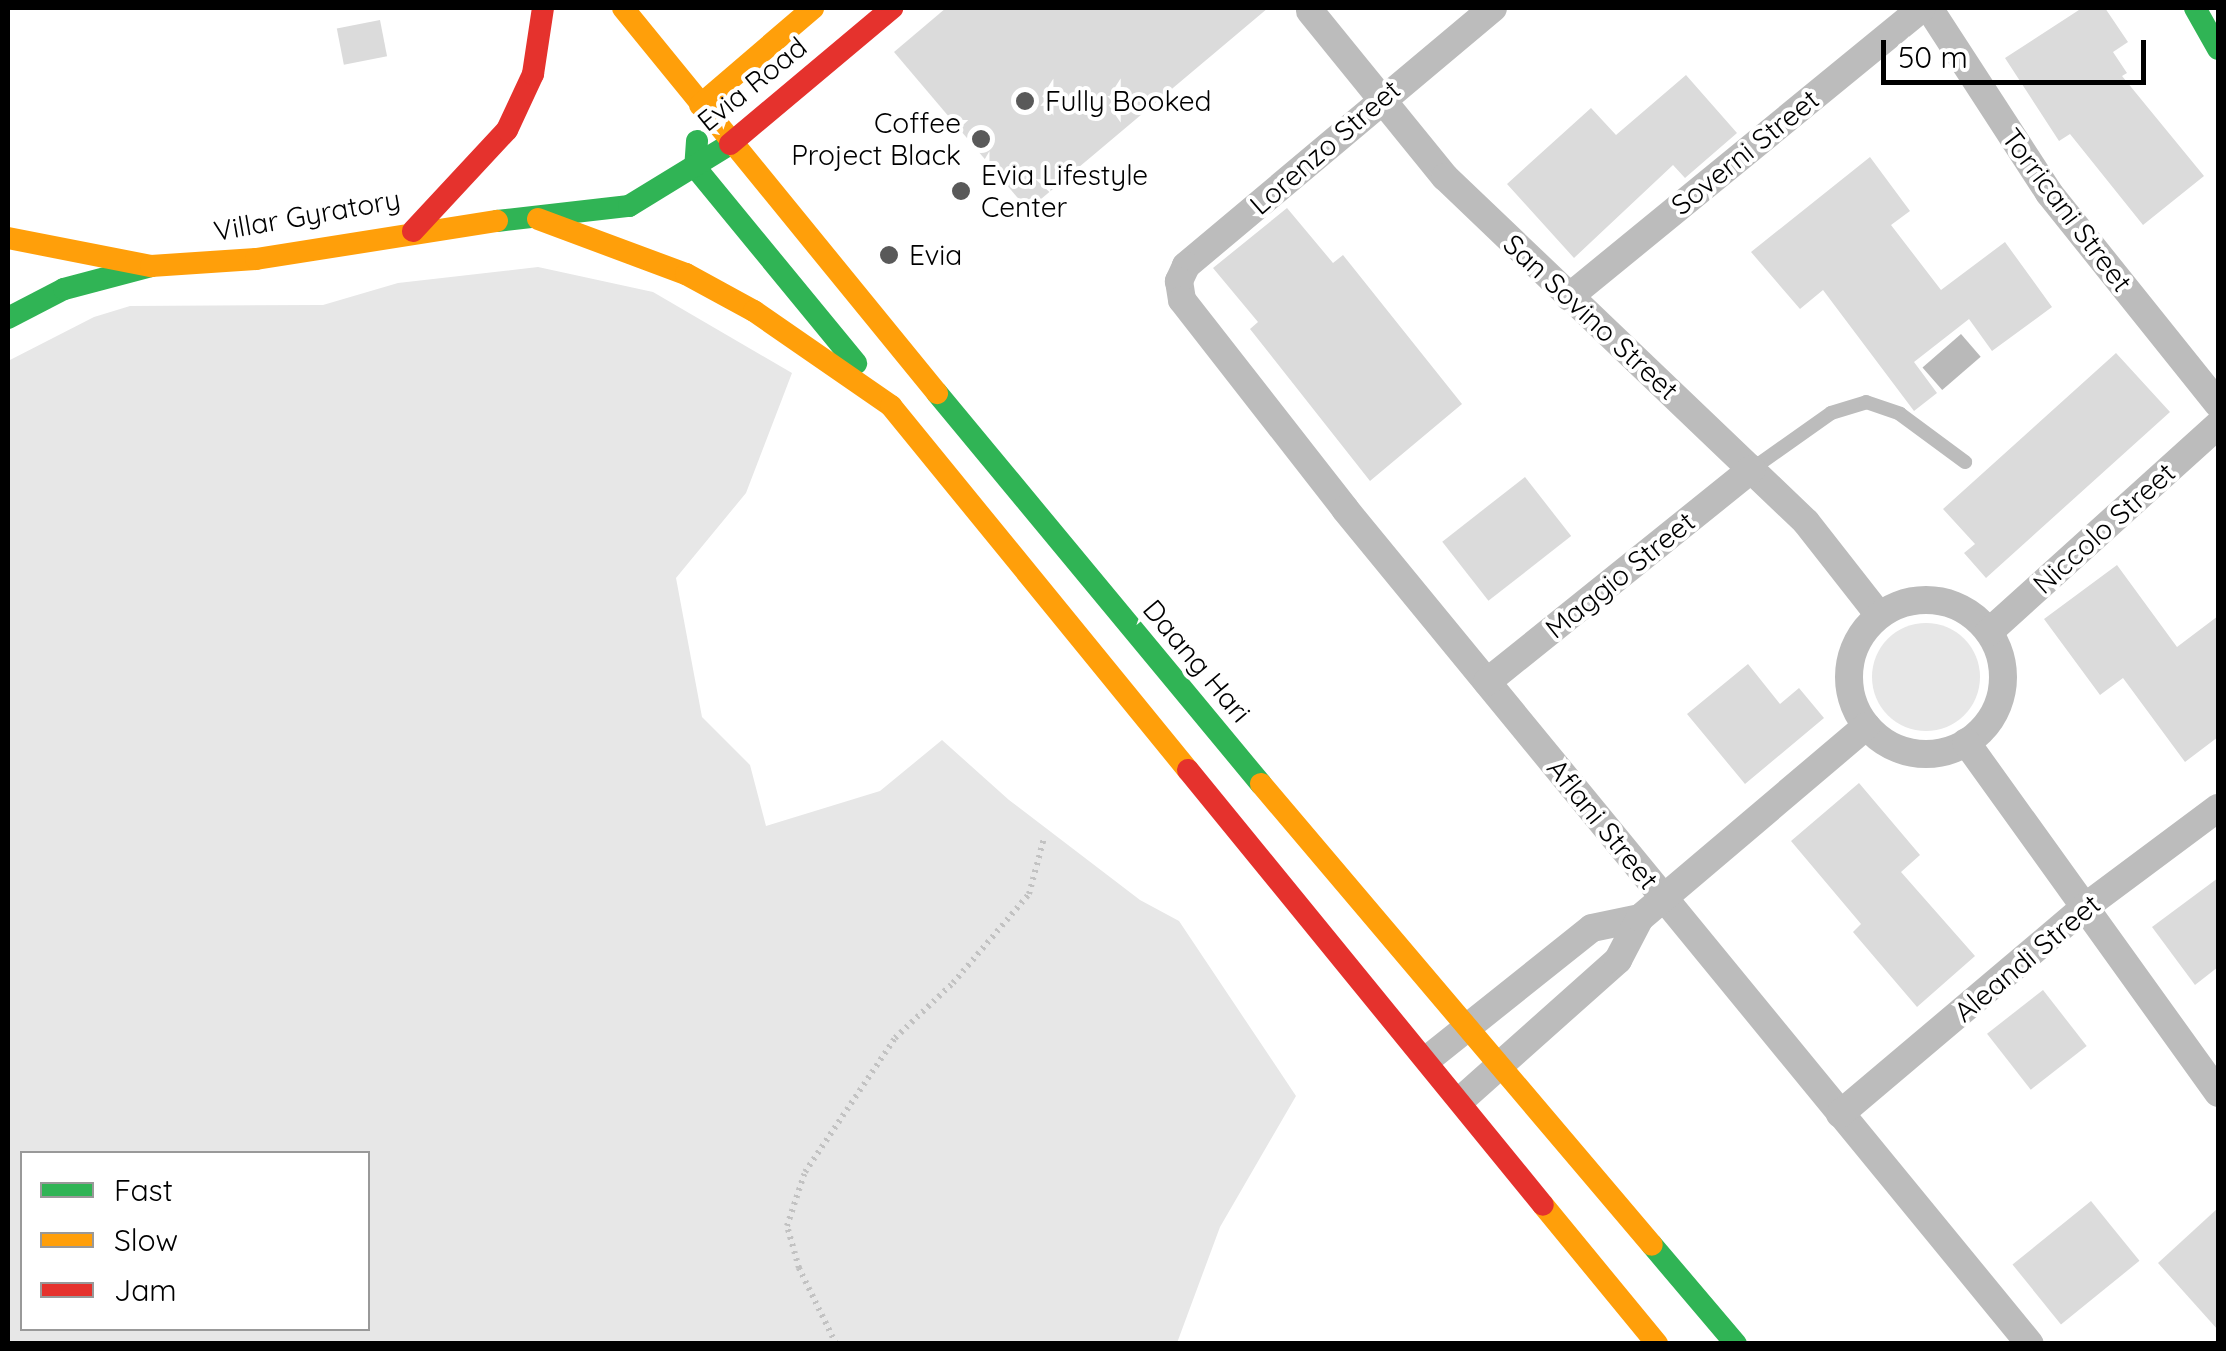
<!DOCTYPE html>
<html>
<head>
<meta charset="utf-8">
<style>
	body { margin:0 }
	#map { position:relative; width:2226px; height:1351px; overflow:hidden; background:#fff; font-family:Quicksand,sans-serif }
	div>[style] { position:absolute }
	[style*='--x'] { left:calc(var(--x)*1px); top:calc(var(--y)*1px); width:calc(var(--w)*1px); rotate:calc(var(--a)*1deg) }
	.green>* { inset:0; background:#e7e7e7 }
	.round { border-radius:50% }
	.water>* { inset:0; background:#b9b9b9; transform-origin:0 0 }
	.building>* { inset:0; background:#dbdbdb; transform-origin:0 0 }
	.path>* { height:6px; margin-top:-3px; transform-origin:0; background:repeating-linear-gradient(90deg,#c2c2c2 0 2.5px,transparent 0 7.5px) }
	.lane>* { height:14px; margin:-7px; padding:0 7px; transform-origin:7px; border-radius:7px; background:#bcbcbc }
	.street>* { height:28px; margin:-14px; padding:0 14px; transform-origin:14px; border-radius:14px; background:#bcbcbc }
	.street>.ring { margin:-14px; padding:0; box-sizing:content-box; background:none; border:28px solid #bcbcbc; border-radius:50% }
	.fast>* { height:22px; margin:-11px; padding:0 11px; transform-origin:11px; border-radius:11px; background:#30b455 }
	.slow>* { height:22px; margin:-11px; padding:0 11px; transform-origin:11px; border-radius:11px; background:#ff9f0a }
	.jam>* { height:22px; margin:-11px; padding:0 11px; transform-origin:11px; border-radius:11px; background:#e5322d }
	.dots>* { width:28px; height:28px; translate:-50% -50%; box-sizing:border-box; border:5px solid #fff; border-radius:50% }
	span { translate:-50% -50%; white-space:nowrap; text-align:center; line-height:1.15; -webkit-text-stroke:8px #fff; paint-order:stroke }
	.street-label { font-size:28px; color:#000 }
	.poi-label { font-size:28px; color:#000 }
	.left { translate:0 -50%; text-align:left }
	.right { translate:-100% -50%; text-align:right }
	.frame { position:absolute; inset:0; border:10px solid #000; pointer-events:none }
	.legend { position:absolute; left:20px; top:1151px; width:350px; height:180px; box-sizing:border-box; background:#fff; border:2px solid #999; margin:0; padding:12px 18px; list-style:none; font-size:30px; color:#000 }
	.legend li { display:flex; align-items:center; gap:20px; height:50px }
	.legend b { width:50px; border:2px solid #999 }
	.scale { position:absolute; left:1881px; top:40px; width:265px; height:45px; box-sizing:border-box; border:5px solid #000; border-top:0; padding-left:12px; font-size:30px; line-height:35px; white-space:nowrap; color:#000; -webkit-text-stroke:8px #fff; paint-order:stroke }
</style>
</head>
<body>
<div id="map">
	<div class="green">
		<i style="clip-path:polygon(evenodd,538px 267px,653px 292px,792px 373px,746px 493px,676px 578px,702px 717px,750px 765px,766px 826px,880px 791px,942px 740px,1009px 800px,1140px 900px,1179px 921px,1296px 1096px,1220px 1227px,1177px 1343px,8px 1343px,8px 361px,94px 317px,130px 306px,323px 305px,398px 283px,538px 267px,22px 1154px,368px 1154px,368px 1328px,22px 1328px,22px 1154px)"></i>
		<i class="round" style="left:1872px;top:623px;width:108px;height:108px"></i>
	</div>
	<div class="water">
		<i style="left:1961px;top:334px;width:30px;height:51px;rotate:49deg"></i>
	</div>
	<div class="building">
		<i style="clip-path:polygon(946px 8px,1268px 8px,1028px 210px,894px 52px)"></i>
		<i style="clip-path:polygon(2082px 8px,2105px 8px,2128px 42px,2113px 52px,2127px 73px,2122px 76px,2204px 176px,2143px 225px,2070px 134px,2059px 141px,2005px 58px)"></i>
		<i style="left:380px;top:20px;width:37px;height:44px;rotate:79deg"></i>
		<i style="clip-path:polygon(1686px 75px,1737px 133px,1685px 178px,1673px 165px,1574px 258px,1507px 184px,1591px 108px,1616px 135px)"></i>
		<i style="clip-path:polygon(1870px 157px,1910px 211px,1891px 225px,1941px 290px,2005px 242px,2052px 307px,1992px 351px,1969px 319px,1914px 362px,1937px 393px,1914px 411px,1823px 290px,1800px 309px,1751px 252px)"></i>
		<i style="clip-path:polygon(1287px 208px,1333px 263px,1343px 255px,1462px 404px,1370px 481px,1250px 329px,1258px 322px,1213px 268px)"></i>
		<i style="clip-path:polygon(2116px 353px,2170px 412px,1986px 578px,1964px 553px,1975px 544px,1943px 509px)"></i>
		<i style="left:1525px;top:477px;width:75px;height:105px;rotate:52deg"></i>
		<i style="clip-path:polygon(2117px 565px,2177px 647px,2218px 616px,2218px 737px,2185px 762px,2123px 678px,2100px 695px,2044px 619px)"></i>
		<i style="clip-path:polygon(1748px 664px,1780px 704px,1799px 688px,1824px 718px,1745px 784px,1687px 714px)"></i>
		<i style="clip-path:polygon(1859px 783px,1920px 855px,1901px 872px,1975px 956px,1917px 1007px,1853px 932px,1861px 924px,1791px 841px)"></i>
		<i style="clip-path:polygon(2218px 878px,2218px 967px,2195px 985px,2152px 927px)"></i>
		<i style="left:2043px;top:990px;width:71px;height:71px;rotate:52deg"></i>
		<i style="left:2091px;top:1201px;width:77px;height:101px;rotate:51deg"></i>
		<i style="clip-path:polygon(2218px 1208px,2218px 1330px,2158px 1263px)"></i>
	</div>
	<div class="path">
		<i style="--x:836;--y:1344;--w:85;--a:-116"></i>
		<i style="--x:799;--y:1268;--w:44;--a:-105.9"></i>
		<i style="--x:787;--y:1226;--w:57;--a:-71.6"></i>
		<i style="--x:805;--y:1172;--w:161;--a:-56.1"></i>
		<i style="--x:895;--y:1038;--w:80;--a:-43.5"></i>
		<i style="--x:953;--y:983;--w:117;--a:-49.5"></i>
		<i style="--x:1029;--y:894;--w:58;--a:-75"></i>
	</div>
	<div class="lane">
		<i style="--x:1752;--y:469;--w:97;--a:-35.3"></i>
		<i style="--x:1831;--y:413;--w:37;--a:-17"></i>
		<i style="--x:1866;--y:402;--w:36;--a:19"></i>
		<i style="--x:1900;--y:414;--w:81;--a:36.4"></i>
	</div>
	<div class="street">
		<i style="--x:1493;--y:8;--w:401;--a:140"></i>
		<i style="--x:1186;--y:266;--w:17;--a:115"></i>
		<i style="--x:1179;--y:281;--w:19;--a:81"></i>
		<i style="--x:1182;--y:300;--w:265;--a:52"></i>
		<i style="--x:1345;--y:509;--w:1080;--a:50.64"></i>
		<i style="--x:1929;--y:8;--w:221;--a:57"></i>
		<i style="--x:2049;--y:193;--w:270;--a:51.3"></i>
		<i style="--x:1310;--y:11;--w:214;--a:50.9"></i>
		<i style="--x:1445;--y:177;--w:499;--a:43.7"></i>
		<i style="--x:1806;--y:522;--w:118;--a:51.9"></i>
		<i style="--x:1569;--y:297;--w:456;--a:-39.3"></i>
		<i class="ring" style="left:1849px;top:600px;width:126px;height:126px"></i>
		<i style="--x:1989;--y:632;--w:309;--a:-42.1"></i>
		<i style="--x:1487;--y:682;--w:340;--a:-38.8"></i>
		<i style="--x:1966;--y:742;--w:432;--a:54.3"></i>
		<i style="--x:1429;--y:1058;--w:208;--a:-38.6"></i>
		<i style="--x:1592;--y:928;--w:49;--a:-11.8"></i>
		<i style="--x:1462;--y:1099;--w:209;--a:-41.7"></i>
		<i style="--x:1618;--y:960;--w:47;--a:-62.4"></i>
		<i style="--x:1640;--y:918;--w:297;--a:-40.3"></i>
		<i style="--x:1840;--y:1114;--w:316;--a:-40.2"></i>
		<i style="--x:2081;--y:910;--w:171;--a:-36.7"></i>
	</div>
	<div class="fast">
		<i style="--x:2195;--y:8;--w:47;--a:60.7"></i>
		<i style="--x:697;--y:141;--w:26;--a:94"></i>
		<i style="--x:695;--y:167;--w:254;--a:50.6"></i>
		<i style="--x:497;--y:221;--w:133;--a:-6.5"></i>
		<i style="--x:629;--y:206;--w:119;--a:-31.5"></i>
		<i style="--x:8;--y:318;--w:63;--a:-27.4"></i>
		<i style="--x:64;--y:289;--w:90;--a:-14.8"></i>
		<i style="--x:937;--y:393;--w:508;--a:50.35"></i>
		<i style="--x:1652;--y:1245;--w:130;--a:49.7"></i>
	</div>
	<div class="slow">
		<i style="--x:623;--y:8;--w:497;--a:50.8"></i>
		<i style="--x:700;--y:105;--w:149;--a:-40.6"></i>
		<i style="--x:538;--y:219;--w:158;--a:20.4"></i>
		<i style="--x:686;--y:274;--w:77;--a:28.6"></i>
		<i style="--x:754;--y:311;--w:167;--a:34.7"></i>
		<i style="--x:891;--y:406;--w:470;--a:50.8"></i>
		<i style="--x:8;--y:238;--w:146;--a:11.1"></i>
		<i style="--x:151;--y:266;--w:105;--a:-3.8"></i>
		<i style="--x:256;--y:259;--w:244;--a:-9"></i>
		<i style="--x:1261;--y:784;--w:604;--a:49.7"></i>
		<i style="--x:1543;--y:1205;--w:180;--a:50.6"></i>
	</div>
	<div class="jam">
		<i style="--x:730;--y:144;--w:212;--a:-40"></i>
		<i style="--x:413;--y:231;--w:138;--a:-47.1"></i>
		<i style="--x:507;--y:130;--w:62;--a:-65.1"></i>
		<i style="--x:533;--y:74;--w:67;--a:-81.4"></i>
		<i style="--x:1188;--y:770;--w:561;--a:50.78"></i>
	</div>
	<div class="dots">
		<i style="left:1025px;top:101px;background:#595959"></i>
		<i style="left:981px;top:139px;background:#595959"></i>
		<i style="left:961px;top:191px;background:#595959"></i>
		<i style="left:889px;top:255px;background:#595959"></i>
	</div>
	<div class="street-label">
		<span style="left:752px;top:84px;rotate:-39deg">Evia Road</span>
		<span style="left:1325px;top:147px;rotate:-41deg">Lorenzo Street</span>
		<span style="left:1745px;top:152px;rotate:-39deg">Soverni Street</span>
		<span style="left:2067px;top:210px;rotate:53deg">Torricani Street</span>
		<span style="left:307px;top:215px;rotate:-10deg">Villar Gyratory</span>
		<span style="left:1591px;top:317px;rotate:43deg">San Sovino Street</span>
		<span style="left:2104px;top:528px;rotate:-42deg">Niccolo Street</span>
		<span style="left:1620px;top:575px;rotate:-39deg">Maggio Street</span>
		<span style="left:1197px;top:661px;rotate:50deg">Daang Hari</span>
		<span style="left:1603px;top:824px;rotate:51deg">Aflani Street</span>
		<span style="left:2027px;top:958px;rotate:-40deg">Aleandi Street</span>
	</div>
	<div class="poi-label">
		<span class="left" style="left:1045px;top:101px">Fully Booked</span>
		<span class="right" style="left:961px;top:139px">Coffee<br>Project Black</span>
		<span class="left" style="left:981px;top:191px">Evia Lifestyle<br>Center</span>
		<span class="left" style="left:909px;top:255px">Evia</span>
	</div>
	<div class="frame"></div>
	<ul class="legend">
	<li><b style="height:12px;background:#30b455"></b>Fast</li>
	<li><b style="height:12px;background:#ff9f0a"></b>Slow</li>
	<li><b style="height:12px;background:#e5322d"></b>Jam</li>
	</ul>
	<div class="scale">50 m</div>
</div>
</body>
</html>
